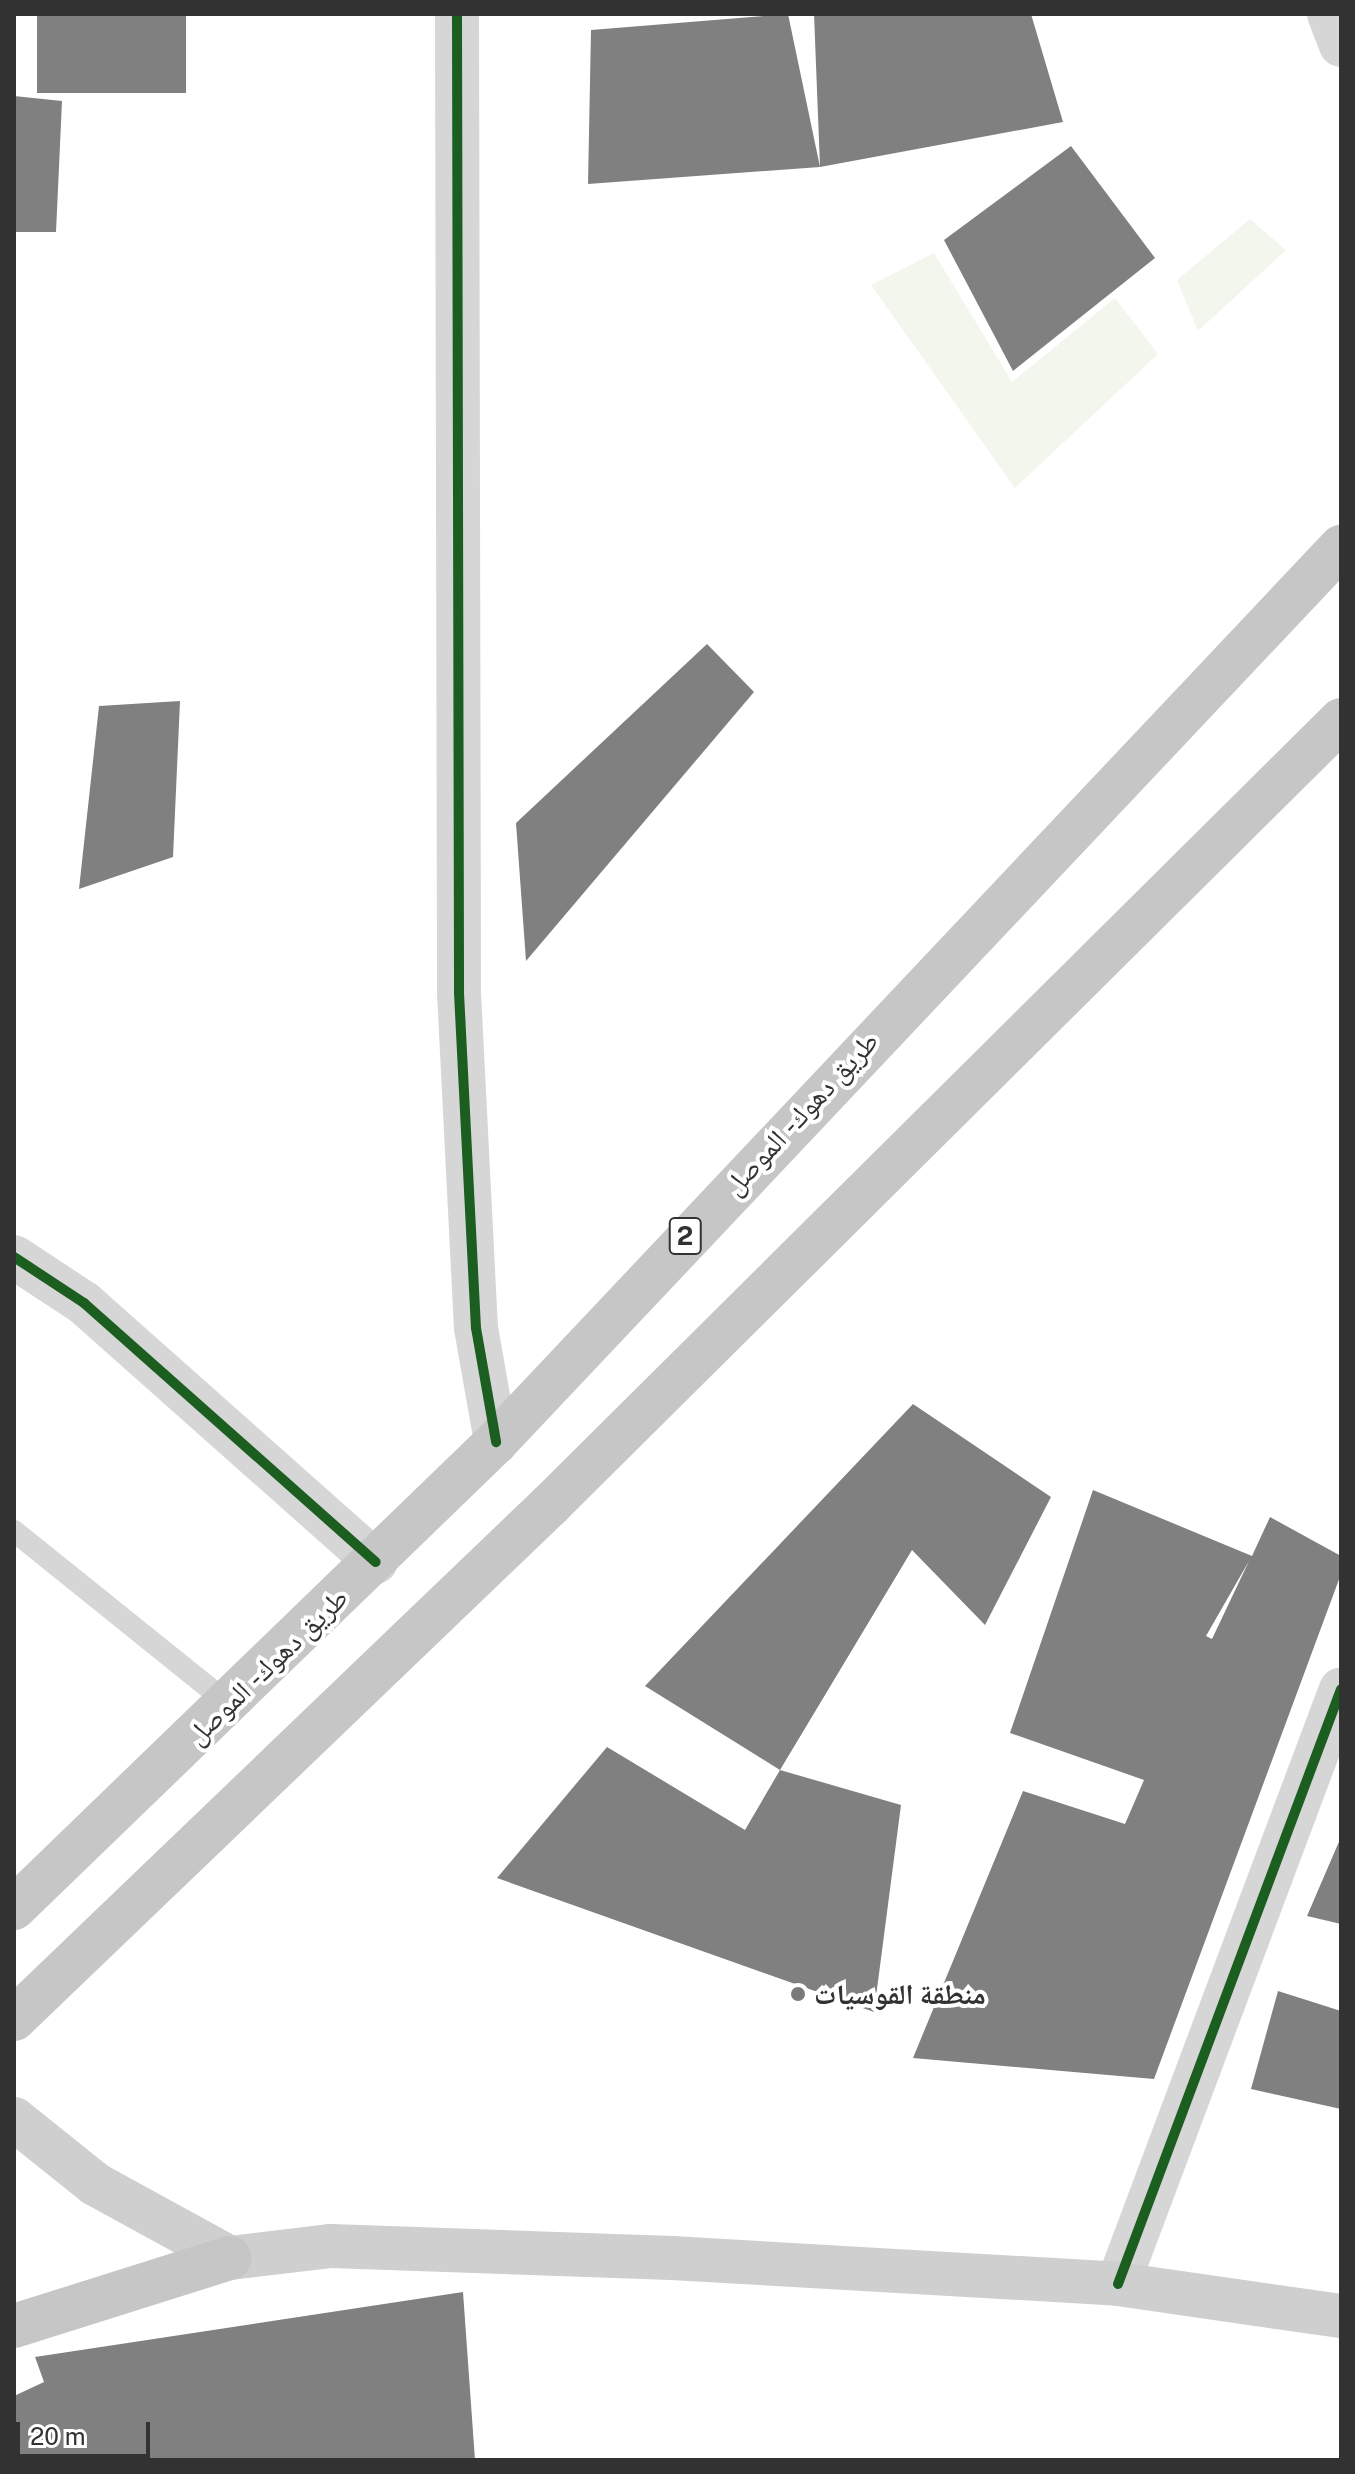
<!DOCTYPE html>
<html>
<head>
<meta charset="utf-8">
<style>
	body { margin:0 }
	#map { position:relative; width:1355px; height:2474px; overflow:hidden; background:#fff; font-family:"Public Sans","Noto Naskh Arabic",sans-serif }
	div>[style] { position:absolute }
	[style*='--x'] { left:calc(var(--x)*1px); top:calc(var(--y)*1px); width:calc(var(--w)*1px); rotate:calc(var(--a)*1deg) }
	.green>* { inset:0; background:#f2f6ed }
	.building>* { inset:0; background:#808080; transform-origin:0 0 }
	.service>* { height:22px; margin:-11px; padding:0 11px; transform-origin:11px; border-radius:11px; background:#d6d6d6 }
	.minor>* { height:44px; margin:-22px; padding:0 22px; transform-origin:22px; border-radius:22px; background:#d6d6d6 }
	.secondary>* { height:44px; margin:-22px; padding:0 22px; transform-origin:22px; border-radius:22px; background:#cfcfcf }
	.trunk>* { height:44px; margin:-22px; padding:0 22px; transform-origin:22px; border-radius:22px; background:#c6c6c6 }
	.cycleway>* { height:10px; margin:-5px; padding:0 5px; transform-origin:5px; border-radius:5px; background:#1b5e20 }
	.dots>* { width:22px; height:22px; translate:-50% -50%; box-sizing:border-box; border:4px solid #fff; border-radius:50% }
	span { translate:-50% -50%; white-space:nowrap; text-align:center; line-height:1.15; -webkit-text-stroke:8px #fff; paint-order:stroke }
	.shield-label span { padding:2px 6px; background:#fff; border:2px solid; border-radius:6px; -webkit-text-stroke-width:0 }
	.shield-label { font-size:26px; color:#323232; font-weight:700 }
	.street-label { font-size:28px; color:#323232 }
	.poi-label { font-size:28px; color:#323232; font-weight:700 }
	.left { translate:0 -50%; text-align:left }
	.frame { position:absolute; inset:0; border:16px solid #323232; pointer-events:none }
	.scale { position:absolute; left:16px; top:2422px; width:134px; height:36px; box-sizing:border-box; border:4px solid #323232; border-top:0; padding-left:10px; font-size:24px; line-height:28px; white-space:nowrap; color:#323232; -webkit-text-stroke:6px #fff; paint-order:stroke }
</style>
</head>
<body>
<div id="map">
	<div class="green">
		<i style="clip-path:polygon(1250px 219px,1286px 250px,1198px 331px,1177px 280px)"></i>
		<i style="clip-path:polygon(934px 253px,1012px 382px,1115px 298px,1158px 354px,1015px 488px,871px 285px)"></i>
	</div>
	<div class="building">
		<i style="left:37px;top:14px;width:149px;height:79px"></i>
		<i style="clip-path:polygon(788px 14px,820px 167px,814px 14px,1031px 14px,1063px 122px,820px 167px,588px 184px,591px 30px)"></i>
		<i style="clip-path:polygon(14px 96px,62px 101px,56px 232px,14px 232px)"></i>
		<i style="clip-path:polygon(1071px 146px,1155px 258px,1013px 371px,944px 240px)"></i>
		<i style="clip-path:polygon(707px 644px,754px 692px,526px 961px,516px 823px)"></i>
		<i style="clip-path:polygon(180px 701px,173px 857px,79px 889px,99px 706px)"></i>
		<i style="clip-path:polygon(913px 1404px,1051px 1497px,985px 1625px,912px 1550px,780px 1770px,645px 1686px)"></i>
		<i style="clip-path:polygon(evenodd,1093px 1490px,1252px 1556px,1270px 1517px,1341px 1556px,1341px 1574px,1154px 2079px,913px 2058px,1023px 1791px,1125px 1824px,1144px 1780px,1010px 1733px,1093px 1490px,1249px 1561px,1212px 1639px,1206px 1636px,1249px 1561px)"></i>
		<i style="clip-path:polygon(607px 1747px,745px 1830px,780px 1770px,901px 1805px,874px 2012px,497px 1878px)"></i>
		<i style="clip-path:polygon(1341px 1837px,1341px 1924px,1307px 1916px)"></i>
		<i style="clip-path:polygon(1278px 1991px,1341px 2011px,1341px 2109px,1251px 2089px)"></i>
		<i style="clip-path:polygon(463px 2292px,475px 2460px,14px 2460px,14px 2396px,44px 2382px,35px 2357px)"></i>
	</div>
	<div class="service">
		<i style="--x:14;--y:1531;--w:275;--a:38.8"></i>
	</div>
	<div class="minor">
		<i style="--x:457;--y:14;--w:979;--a:89.88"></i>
		<i style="--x:459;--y:993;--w:335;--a:87.1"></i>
		<i style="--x:476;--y:1328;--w:116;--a:80"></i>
		<i style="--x:1329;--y:14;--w:33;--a:69"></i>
		<i style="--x:14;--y:1257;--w:84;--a:33.3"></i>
		<i style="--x:84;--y:1303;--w:390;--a:41.6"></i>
		<i style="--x:1118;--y:2284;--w:635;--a:-69.45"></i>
	</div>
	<div class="secondary">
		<i style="--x:14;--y:2119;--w:104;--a:38.7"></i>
		<i style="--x:95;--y:2184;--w:154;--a:28.7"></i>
		<i style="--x:230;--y:2258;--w:102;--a:-6.8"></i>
		<i style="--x:331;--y:2246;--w:341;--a:2"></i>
		<i style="--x:672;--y:2258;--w:447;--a:3.3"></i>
		<i style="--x:1118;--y:2284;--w:225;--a:8.2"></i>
	</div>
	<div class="trunk">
		<i style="--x:14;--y:1908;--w:670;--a:-44.03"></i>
		<i style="--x:496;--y:1442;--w:1231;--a:-46.65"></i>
		<i style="--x:14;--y:2019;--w:744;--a:-43.8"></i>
		<i style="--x:551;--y:1504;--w:1113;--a:-44.78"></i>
		<i style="--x:14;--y:2326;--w:226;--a:-17.5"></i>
	</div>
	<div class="cycleway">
		<i style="--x:457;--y:14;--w:979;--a:89.88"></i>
		<i style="--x:459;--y:993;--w:335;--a:87.1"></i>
		<i style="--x:476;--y:1328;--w:116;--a:80"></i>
		<i style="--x:14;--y:1257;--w:84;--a:33.3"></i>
		<i style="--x:84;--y:1303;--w:390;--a:41.6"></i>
		<i style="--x:1118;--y:2284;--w:635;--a:-69.45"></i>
	</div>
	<div class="dots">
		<i style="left:798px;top:1994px;background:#7a7a7a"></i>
	</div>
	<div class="shield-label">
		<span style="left:685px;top:1236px">2</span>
	</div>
	<div class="street-label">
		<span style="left:801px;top:1113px;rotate:-47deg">طريق دهوك - الموصل</span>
		<span style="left:267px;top:1666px;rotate:-44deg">طريق دهوك - الموصل</span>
	</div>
	<div class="poi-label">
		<span class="left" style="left:814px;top:1994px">منطقة القوسيات</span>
	</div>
	<div class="frame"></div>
	<div class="scale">20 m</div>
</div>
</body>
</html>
